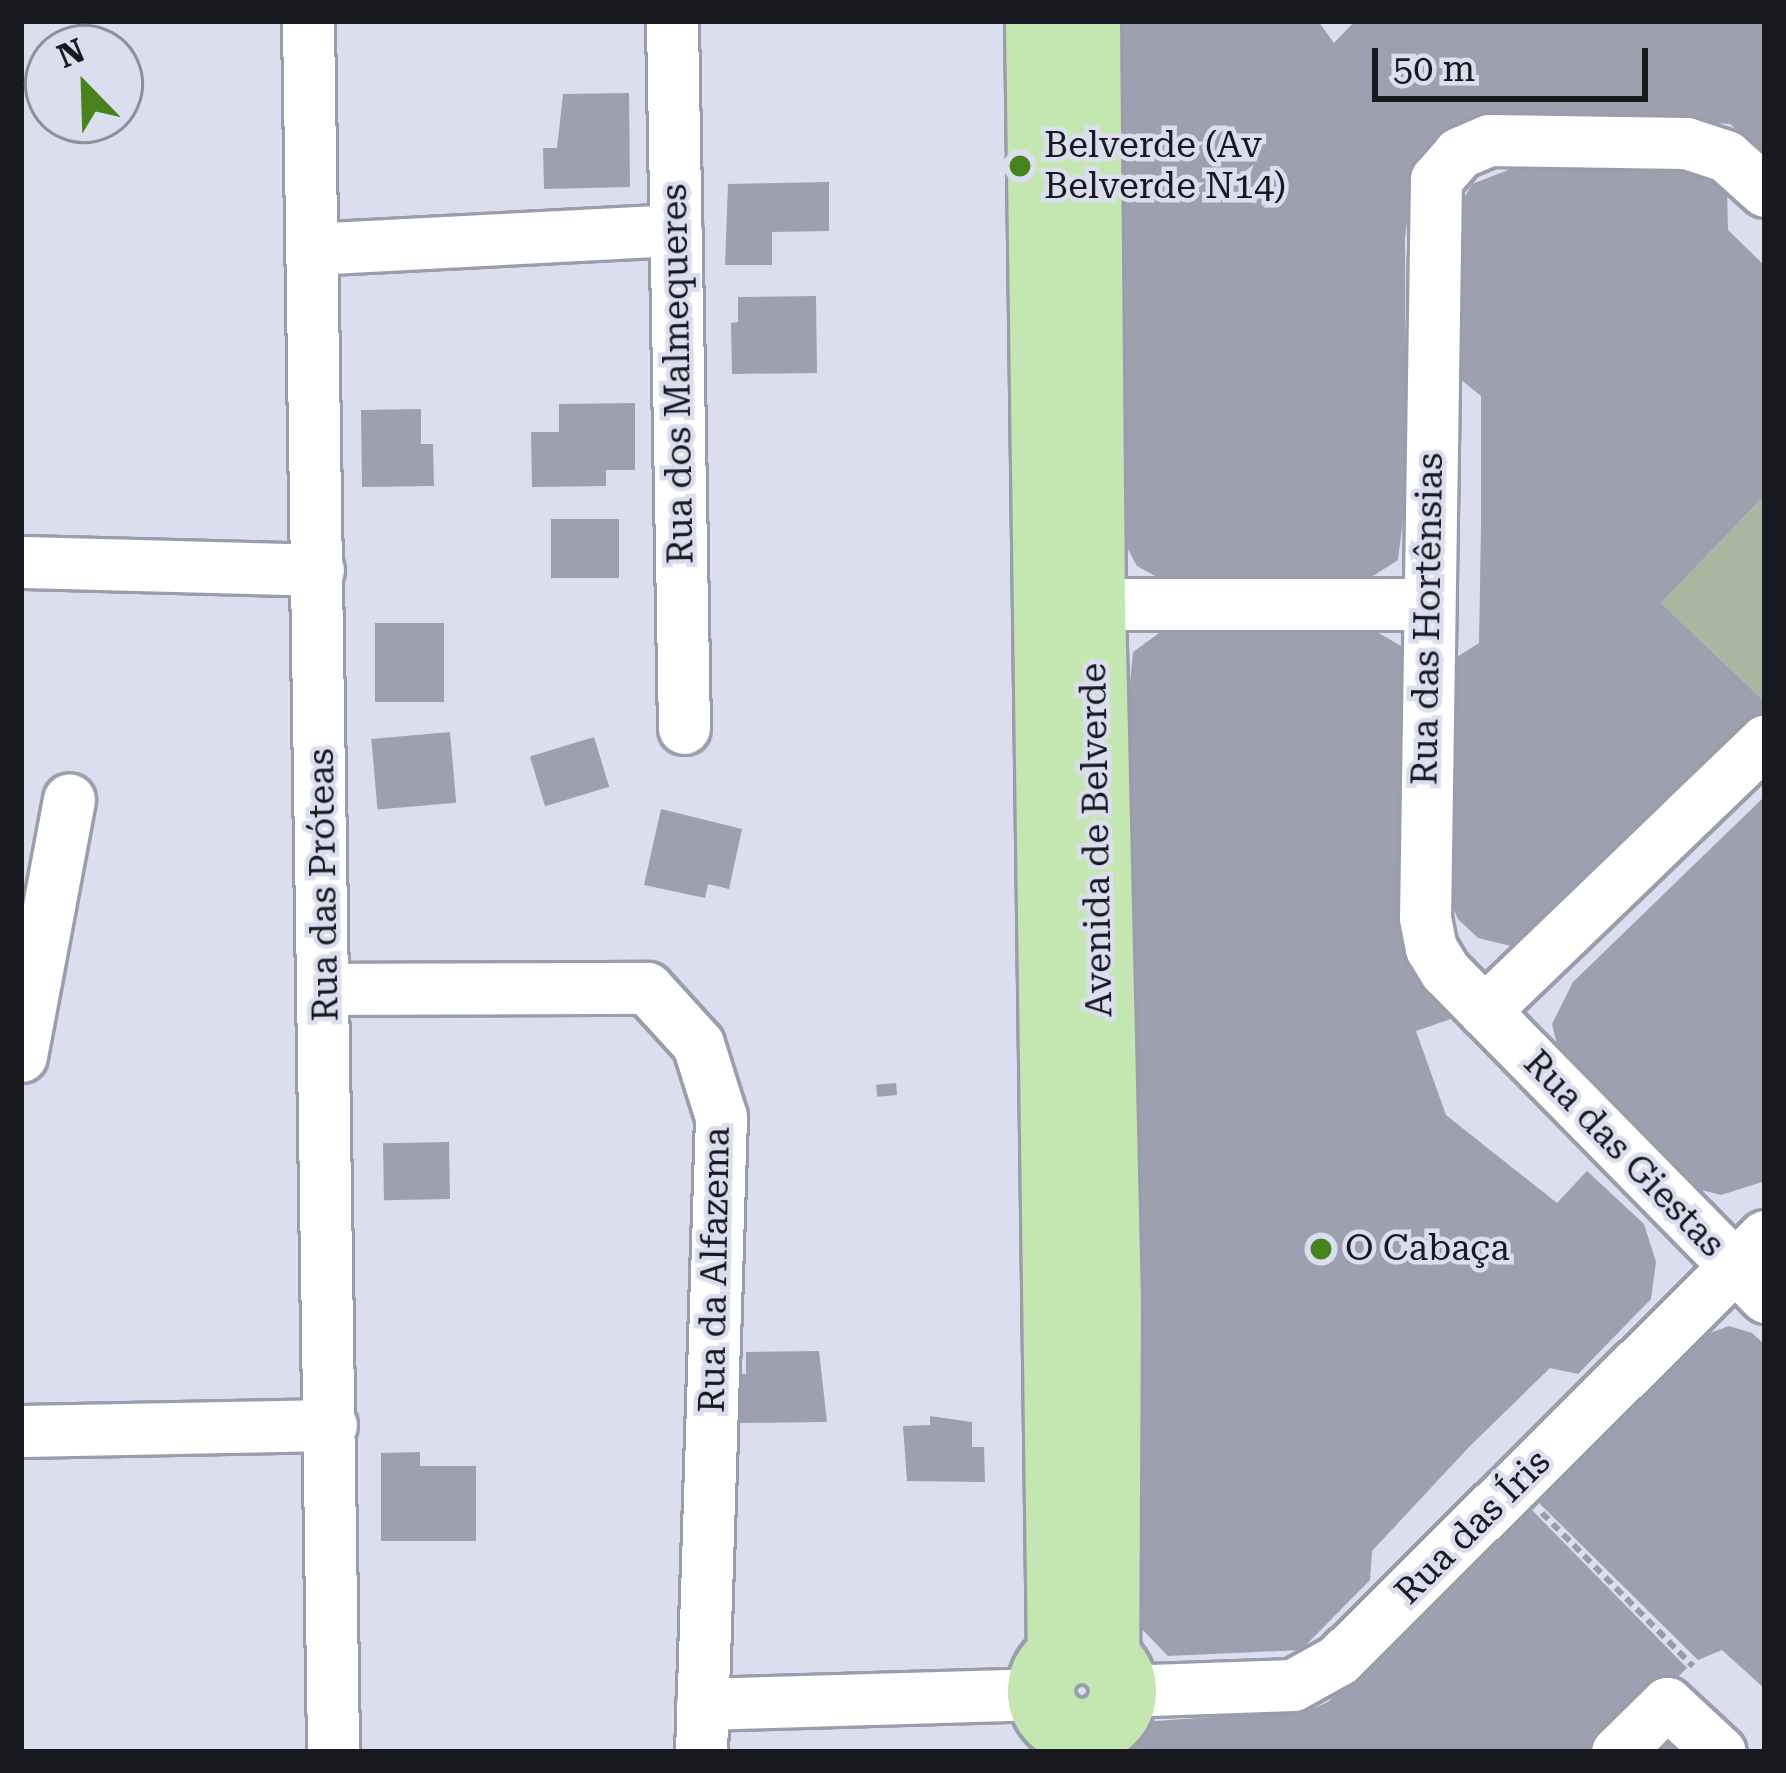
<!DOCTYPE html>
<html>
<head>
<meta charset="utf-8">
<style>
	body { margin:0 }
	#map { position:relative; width:1786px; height:1773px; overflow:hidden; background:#dbdeee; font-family:"Roboto Serif",serif }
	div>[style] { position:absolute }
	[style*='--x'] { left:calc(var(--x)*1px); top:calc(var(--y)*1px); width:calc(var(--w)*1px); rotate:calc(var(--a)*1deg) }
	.green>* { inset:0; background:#a8b8a0 }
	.building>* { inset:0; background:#9da0af; transform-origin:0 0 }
	.path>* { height:6px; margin-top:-3px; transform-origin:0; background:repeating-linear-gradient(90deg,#999ba8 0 9px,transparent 0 15px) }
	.roads { filter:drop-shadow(3px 0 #9a9dac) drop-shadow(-3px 0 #9a9dac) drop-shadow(0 3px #9a9dac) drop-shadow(0 -3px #9a9dac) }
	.minor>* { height:51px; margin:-25.5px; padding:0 25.5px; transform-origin:25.5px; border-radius:25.5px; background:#fff }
	.major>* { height:66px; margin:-33px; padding:0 33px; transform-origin:33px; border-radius:33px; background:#c4e6b1 }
	.major>.ring { margin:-33px; padding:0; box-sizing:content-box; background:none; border:66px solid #c4e6b1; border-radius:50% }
	.dots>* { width:33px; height:33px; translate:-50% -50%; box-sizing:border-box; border:6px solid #dbdeee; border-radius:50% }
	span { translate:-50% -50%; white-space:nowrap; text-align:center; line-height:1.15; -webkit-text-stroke:9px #dbdeee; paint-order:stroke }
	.poi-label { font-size:36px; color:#18191f }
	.left { translate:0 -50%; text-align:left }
	.street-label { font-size:36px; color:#18191f }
	.frame { position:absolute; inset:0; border:24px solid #18191f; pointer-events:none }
	.north { position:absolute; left:24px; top:24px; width:120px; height:120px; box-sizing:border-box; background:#dbdeee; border:3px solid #8d8f9b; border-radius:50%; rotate:337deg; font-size:33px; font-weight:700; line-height:48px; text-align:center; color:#18191f }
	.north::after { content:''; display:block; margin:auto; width:42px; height:54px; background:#48821d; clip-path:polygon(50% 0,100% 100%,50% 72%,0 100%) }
	.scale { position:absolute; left:1372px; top:48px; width:276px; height:54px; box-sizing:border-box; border:6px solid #18191f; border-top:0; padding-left:15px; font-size:36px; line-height:42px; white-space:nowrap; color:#18191f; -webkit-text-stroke:9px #dbdeee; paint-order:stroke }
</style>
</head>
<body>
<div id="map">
	<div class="green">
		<i style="clip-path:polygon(1765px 495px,1765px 702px,1661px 603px)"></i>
	</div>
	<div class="building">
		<i style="clip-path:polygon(1117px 21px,1318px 21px,1334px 43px,1355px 21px,1765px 21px,1765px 155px,1730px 124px,1676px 120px,1413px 176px,1405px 238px,1406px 495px,1398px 560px,1362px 583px,1164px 581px,1137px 566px,1124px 542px)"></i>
		<i style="clip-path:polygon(629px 93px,630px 187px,544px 189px,543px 148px,557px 148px,563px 94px)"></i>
		<i style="clip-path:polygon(1516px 167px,1713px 173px,1727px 189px,1728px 230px,1765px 266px,1765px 495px,1661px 603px,1765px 702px,1765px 720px,1515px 947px,1478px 938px,1458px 919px,1448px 896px,1452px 660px,1479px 643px,1481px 526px,1481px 396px,1455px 375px,1458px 209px,1472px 184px)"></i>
		<i style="clip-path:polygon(829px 182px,829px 231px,772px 232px,772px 265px,725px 265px,728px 184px)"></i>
		<i style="clip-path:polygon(816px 296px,817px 373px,732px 374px,731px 323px,738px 322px,738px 297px)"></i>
		<i style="clip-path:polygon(635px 403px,635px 470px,606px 470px,606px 486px,532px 487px,531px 432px,559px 432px,559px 404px)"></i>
		<i style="clip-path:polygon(421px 409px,421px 444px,433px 444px,434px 486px,362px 487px,361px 410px)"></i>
		<i style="left:619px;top:519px;width:59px;height:68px;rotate:90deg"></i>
		<i style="left:444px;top:623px;width:79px;height:69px;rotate:90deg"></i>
		<i style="clip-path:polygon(1166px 628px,1372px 629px,1401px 646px,1407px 661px,1418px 962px,1454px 1018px,1416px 1031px,1446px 1115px,1557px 1203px,1587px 1171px,1644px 1224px,1656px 1262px,1651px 1299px,1578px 1374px,1550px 1368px,1470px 1446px,1372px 1551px,1370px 1580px,1301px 1650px,1168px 1656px,1137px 1624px,1126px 723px,1133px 652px)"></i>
		<i style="left:450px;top:732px;width:71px;height:79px;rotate:85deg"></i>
		<i style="left:594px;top:737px;width:52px;height:67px;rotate:73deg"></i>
		<i style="clip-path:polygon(1765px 796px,1765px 1181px,1721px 1195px,1685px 1186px,1559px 1053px,1552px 1024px,1573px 982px)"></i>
		<i style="clip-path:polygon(661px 809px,742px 829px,729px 889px,708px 884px,705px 898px,644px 885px)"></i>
		<i style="left:896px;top:1083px;width:12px;height:20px;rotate:85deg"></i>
		<i style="left:449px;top:1142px;width:57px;height:66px;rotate:89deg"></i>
		<i style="clip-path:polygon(1729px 1326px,1752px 1333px,1765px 1345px,1765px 1689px,1722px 1650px,1698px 1660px,1537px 1501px,1704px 1335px)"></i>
		<i style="clip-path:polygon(819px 1351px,827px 1422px,740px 1423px,740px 1374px,746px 1374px,746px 1352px)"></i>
		<i style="clip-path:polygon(930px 1416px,972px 1422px,972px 1447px,984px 1447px,985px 1482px,907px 1481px,903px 1426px,930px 1425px)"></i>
		<i style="clip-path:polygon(420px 1452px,420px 1466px,476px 1466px,476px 1541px,381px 1541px,381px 1453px)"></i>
		<i style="clip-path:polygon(1530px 1508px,1687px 1668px,1601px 1752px,1124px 1752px,1124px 1734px,1141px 1722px,1309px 1710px,1328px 1702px)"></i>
		<i style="clip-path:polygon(1678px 1726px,1706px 1752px,1633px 1752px)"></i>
	</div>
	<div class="path">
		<i style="--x:1542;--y:1513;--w:215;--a:45.4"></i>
	</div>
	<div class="roads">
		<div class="minor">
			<i style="--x:308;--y:21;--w:1728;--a:89.17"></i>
			<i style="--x:672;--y:21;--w:707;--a:89.03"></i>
			<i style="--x:1765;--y:191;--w:52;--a:-138.1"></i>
			<i style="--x:1726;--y:156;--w:42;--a:-162"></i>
			<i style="--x:1686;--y:143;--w:197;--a:-179.1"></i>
			<i style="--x:1489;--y:140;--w:33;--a:157"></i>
			<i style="--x:1459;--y:153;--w:35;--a:131"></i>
			<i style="--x:1436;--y:179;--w:739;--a:90.85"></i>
			<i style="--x:1425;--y:918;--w:31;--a:79"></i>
			<i style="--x:1431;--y:948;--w:27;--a:59"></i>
			<i style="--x:1445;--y:971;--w:457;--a:45.5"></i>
			<i style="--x:312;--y:249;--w:364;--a:-3"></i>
			<i style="--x:21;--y:562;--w:297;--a:1.5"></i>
			<i style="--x:1056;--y:604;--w:372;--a:0"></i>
			<i style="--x:326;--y:989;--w:321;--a:-0.2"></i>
			<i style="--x:647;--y:988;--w:76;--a:47.7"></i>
			<i style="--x:698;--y:1044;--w:77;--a:72.5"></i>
			<i style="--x:721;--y:1117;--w:635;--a:91.8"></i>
			<i style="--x:1484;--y:1011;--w:390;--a:-43.9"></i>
			<i style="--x:21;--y:1056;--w:261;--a:-79.4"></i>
			<i style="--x:21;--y:1431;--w:310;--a:-1.1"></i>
			<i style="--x:1122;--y:1691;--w:171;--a:-2"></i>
			<i style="--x:1293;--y:1685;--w:51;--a:-29.1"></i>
			<i style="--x:1338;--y:1660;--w:602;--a:-44.8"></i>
			<i style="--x:702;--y:1704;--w:340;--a:-1.7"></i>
			<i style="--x:1617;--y:1752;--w:70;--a:-44.4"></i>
			<i style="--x:1667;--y:1703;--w:72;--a:42.8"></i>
		</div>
		<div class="major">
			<i style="--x:1039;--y:21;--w:1635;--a:89.23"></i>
			<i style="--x:1087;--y:21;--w:582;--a:89.51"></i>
			<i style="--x:1092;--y:603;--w:699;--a:88.69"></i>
			<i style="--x:1108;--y:1302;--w:356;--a:90.3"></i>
			<i class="ring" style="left:1041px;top:1650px;width:16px;height:16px"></i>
		</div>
	</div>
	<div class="dots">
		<i style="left:1020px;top:166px;background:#48821d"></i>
		<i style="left:1321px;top:1249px;background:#48821d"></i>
	</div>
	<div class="poi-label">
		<span class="left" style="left:1044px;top:166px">Belverde (Av<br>Belverde N14)</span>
		<span class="left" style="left:1345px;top:1249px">O Cabaça</span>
	</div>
	<div class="street-label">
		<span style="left:678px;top:374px;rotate:-91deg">Rua dos Malmequeres</span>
		<span style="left:1428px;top:619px;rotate:-89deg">Rua das Hortênsias</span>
		<span style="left:1097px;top:840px;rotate:-91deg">Avenida de Belverde</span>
		<span style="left:324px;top:885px;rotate:-91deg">Rua das Próteas</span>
		<span style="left:1624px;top:1154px;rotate:46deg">Rua das Giestas</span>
		<span style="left:715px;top:1270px;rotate:-89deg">Rua da Alfazema</span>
		<span style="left:1473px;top:1527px;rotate:-45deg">Rua das Íris</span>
	</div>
	<div class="frame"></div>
	<div class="north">N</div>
	<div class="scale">50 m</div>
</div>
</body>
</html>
